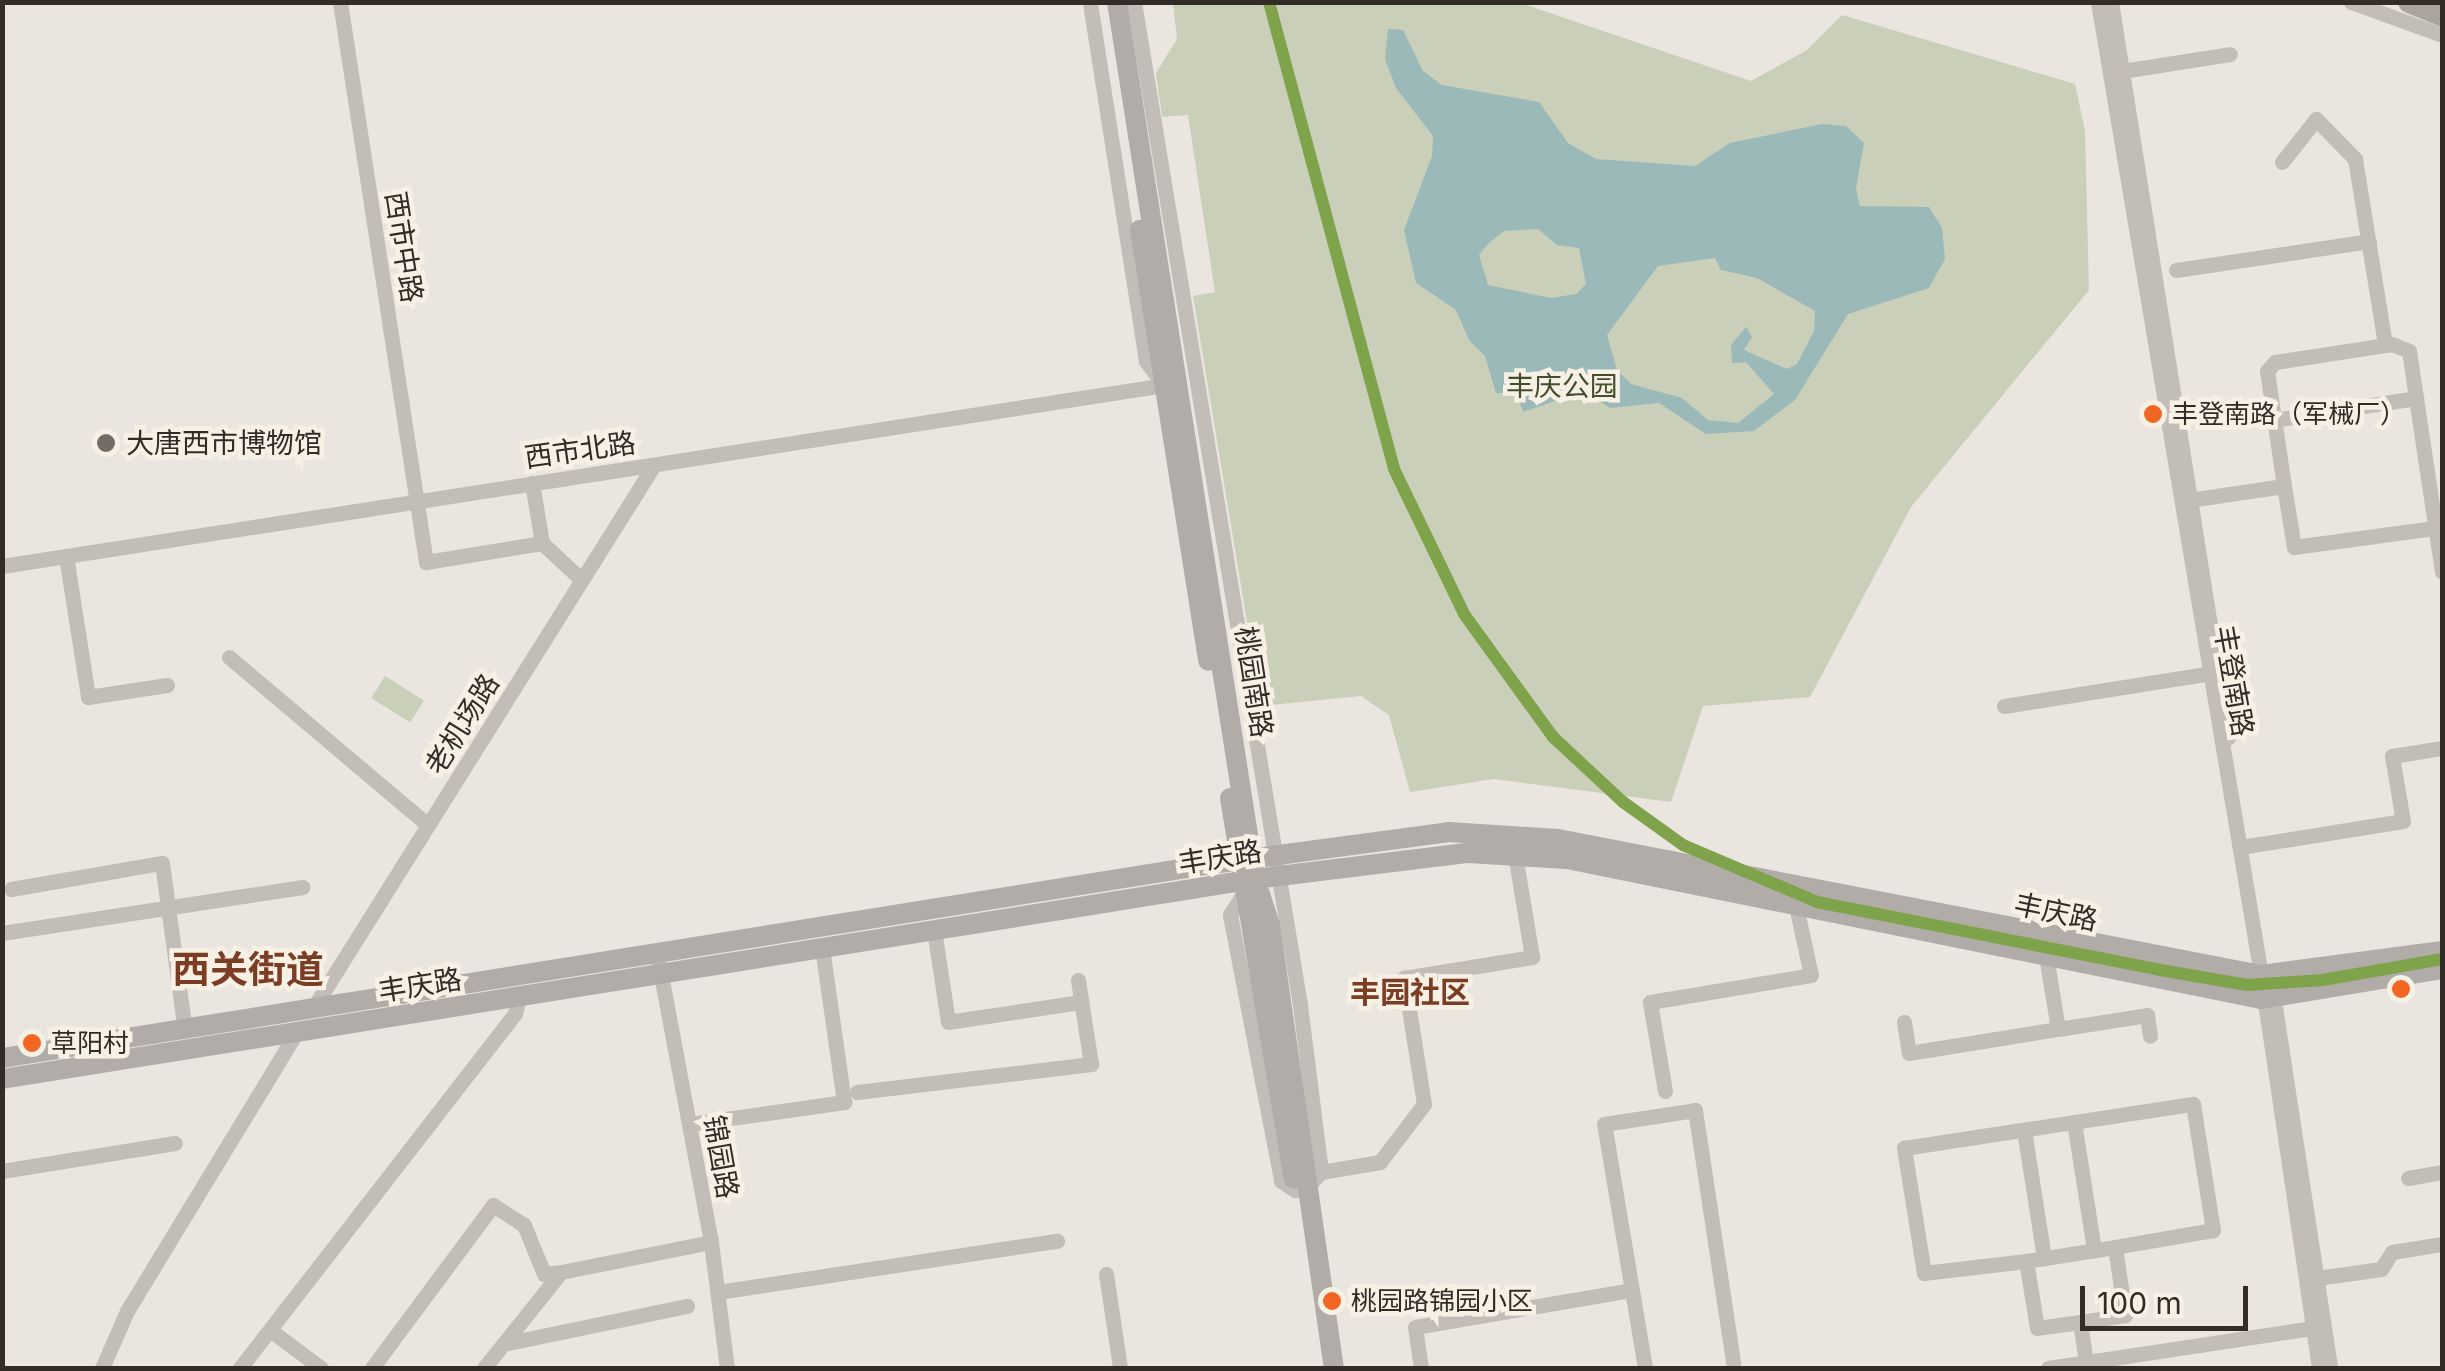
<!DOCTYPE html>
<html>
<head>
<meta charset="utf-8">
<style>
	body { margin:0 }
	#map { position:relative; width:2445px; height:1371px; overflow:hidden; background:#eae5de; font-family:Inter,"Noto Sans SC",sans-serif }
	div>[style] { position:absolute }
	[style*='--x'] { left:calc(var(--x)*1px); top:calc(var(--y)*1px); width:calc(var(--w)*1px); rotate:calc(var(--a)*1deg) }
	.green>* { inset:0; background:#cacfb9; transform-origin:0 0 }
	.water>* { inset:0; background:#9cb9ba }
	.minor>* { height:15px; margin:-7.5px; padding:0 7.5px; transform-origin:7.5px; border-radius:7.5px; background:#c3bdb7 }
	.major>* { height:20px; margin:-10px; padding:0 10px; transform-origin:10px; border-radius:10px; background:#b1aca7 }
	.highway>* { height:22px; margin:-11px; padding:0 11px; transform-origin:11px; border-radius:11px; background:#a9a49d }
	.metro-1>* { height:12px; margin:-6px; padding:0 6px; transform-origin:6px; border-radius:6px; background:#7ea34b }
	.dots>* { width:28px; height:28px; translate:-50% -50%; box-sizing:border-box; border:5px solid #f7f0e5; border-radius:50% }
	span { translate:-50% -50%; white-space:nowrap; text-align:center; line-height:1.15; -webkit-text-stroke:9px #f7f0e5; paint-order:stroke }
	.bus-label { font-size:26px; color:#332b26 }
	.left { translate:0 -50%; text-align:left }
	.street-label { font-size:28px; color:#332b26 }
	.park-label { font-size:28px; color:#414f2c }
	.poi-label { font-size:28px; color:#332b26 }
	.neighbourhood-label { font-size:30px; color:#7c3d25; font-weight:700 }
	.district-label { font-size:38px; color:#7c3d25; font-weight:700 }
	.frame { position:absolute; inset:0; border:5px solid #332b26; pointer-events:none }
	.scale { position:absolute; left:2080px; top:1286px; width:168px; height:45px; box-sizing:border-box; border:5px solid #332b26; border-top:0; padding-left:12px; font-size:30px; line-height:35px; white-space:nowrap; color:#332b26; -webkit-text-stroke:8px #f7f0e5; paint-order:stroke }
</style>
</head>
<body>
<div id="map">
	<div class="green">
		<i style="clip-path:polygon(1173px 3px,1520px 3px,1751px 81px,1807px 50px,1842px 15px,2075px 84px,2085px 131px,2089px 290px,1911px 507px,1810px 697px,1703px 706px,1671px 802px,1494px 779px,1410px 792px,1389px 715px,1361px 696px,1261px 706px,1193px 296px,1215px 292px,1188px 115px,1162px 117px,1156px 73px,1177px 39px)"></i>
		<i style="left:385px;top:676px;width:46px;height:26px;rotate:32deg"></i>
	</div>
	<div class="water">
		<i style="clip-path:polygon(evenodd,1388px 29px,1403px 30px,1423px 71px,1442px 85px,1539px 102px,1568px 143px,1596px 159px,1695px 166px,1730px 143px,1822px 124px,1846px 126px,1864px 143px,1856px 188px,1860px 206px,1929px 207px,1942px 228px,1945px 259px,1929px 288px,1848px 314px,1795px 400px,1754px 431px,1706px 434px,1659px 403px,1610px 408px,1584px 391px,1523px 412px,1517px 393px,1496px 393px,1485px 356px,1469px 340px,1456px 310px,1416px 283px,1404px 230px,1432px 156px,1433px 136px,1396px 88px,1385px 59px,1388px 29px,1538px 229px,1557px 245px,1579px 248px,1586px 284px,1576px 294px,1551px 298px,1488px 285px,1479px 255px,1489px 243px,1504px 231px,1538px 229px,1388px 29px,1715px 258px,1721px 270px,1757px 278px,1815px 311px,1814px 331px,1797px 364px,1787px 369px,1744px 350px,1752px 337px,1746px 327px,1731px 345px,1732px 363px,1746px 362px,1774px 394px,1738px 423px,1708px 420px,1682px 398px,1631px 384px,1617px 370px,1607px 335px,1658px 266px,1715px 258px)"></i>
	</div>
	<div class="minor">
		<i style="--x:340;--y:2;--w:567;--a:81.27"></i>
		<i style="--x:426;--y:562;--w:118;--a:-9.3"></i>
		<i style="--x:1134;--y:2;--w:1017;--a:80.6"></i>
		<i style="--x:1300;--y:1005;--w:168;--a:82.8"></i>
		<i style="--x:1321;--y:1172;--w:23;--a:133"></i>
		<i style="--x:2098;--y:2;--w:987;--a:80.49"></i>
		<i style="--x:2261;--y:975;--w:397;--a:81.6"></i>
		<i style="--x:2111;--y:2;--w:745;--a:80.97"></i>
		<i style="--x:2351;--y:2;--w:97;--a:19.9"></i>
		<i style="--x:2122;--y:71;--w:109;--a:-8.9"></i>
		<i style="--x:2282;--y:162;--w:55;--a:-51.7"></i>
		<i style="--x:2316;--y:119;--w:56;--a:45.7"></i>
		<i style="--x:2355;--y:159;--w:188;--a:80.8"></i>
		<i style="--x:2176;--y:270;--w:195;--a:-8.5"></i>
		<i style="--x:2274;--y:420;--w:144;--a:-8.8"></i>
		<i style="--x:532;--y:483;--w:61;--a:80.5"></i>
		<i style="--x:542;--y:543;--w:54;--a:42.8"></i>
		<i style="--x:2284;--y:486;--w:116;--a:-98.4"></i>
		<i style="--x:2267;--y:371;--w:12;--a:-48"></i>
		<i style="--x:2275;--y:362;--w:118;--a:-8.7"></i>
		<i style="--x:2392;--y:344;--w:18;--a:22"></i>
		<i style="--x:2409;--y:351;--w:223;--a:81.5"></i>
		<i style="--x:2189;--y:500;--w:96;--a:-8.4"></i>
		<i style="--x:2284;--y:486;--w:62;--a:80.7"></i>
		<i style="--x:2294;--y:547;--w:149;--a:-7.7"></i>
		<i style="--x:66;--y:556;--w:143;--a:81.1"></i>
		<i style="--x:88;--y:697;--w:80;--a:-8.6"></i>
		<i style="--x:2;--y:566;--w:1176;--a:-8.85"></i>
		<i style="--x:1164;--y:385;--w:30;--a:-127"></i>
		<i style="--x:1146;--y:361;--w:363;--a:-98.9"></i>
		<i style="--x:229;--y:657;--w:260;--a:40.2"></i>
		<i style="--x:2004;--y:706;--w:205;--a:-9"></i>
		<i style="--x:2247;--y:846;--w:158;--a:-9.1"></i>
		<i style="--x:2403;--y:821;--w:66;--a:-99.6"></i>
		<i style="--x:2392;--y:756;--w:51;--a:-9.1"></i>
		<i style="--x:11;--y:889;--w:153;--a:-9.8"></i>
		<i style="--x:162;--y:863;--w:169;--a:82.2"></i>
		<i style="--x:1243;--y:894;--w:25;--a:122"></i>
		<i style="--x:1230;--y:915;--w:271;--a:79.1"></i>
		<i style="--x:1281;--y:1181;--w:17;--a:33"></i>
		<i style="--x:934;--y:930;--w:93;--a:81.3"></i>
		<i style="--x:948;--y:1022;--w:134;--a:-8.6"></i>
		<i style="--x:2;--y:933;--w:304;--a:-8.7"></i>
		<i style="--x:659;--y:964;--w:283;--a:79.4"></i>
		<i style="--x:711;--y:1242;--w:127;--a:82.8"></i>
		<i style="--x:2272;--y:987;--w:385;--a:81.3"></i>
		<i style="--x:312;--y:1010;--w:643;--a:-57.89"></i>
		<i style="--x:1904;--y:1022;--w:31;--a:81"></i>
		<i style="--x:1909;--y:1053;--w:151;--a:-9.2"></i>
		<i style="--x:2058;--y:1029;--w:74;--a:-99.3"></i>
		<i style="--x:2058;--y:1029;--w:90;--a:-8.9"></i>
		<i style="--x:2147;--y:1015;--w:21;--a:82"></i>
		<i style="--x:1665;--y:1091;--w:90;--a:-99.6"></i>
		<i style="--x:1650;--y:1002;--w:163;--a:-9.5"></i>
		<i style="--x:1811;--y:975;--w:71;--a:-102.3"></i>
		<i style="--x:857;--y:1092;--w:236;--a:-6.8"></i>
		<i style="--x:1091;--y:1064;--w:85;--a:-98.8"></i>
		<i style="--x:2074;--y:1122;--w:130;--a:81.1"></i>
		<i style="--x:690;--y:1124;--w:156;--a:-8.1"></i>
		<i style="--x:844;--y:1102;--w:156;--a:-98.1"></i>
		<i style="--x:2024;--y:1130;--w:130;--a:81.1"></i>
		<i style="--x:2;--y:1171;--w:175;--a:-9.2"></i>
		<i style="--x:1321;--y:1172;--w:60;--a:-9.6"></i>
		<i style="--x:1380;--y:1162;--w:73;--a:-52.8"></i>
		<i style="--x:1424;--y:1104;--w:128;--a:-99"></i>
		<i style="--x:1404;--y:978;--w:130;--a:-9.3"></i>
		<i style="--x:1532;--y:957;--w:104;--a:-99.4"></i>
		<i style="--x:2408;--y:1178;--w:35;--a:-10"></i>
		<i style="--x:2026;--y:1261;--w:103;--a:173.3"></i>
		<i style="--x:1924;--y:1273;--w:127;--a:-99.1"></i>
		<i style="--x:1904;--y:1148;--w:292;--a:-8.7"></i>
		<i style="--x:2193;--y:1104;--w:128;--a:81"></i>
		<i style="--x:2213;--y:1230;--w:99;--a:170.2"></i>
		<i style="--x:1106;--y:1274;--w:95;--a:81.5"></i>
		<i style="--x:2317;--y:1278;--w:65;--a:-8"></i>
		<i style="--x:2381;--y:1269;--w:20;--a:-57"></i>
		<i style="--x:2392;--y:1252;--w:51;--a:-9.1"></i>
		<i style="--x:718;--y:1292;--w:343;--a:-8.6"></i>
		<i style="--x:2080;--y:1322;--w:43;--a:172.1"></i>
		<i style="--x:2037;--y:1328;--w:68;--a:-99.3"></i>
		<i style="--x:2026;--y:1261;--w:90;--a:-8.9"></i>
		<i style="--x:2115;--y:1247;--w:69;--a:81.6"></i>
		<i style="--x:2125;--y:1315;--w:46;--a:171.2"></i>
		<i style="--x:2080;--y:1322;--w:40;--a:81.5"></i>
		<i style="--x:270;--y:1330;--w:64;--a:36.7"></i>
		<i style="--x:503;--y:1344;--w:188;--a:-11.7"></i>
		<i style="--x:102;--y:1368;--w:62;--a:-66.3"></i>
		<i style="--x:127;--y:1311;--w:328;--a:-58.7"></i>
		<i style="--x:240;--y:1368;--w:448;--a:-52.2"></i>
		<i style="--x:515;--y:1014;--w:17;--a:-77"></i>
		<i style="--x:372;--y:1368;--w:203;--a:-53.4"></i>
		<i style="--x:493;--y:1205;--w:37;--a:33"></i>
		<i style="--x:524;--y:1225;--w:53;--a:67.8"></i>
		<i style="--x:544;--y:1274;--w:17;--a:-7"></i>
		<i style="--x:484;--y:1368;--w:123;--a:-51.3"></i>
		<i style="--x:561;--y:1272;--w:153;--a:-11.3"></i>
		<i style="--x:1421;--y:1368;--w:41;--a:-98.3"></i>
		<i style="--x:1415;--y:1327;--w:219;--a:-9.7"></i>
		<i style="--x:1645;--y:1368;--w:247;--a:-99.5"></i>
		<i style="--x:1604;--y:1124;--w:92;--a:-8.7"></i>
		<i style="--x:1695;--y:1110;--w:255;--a:81.4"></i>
		<i style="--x:2048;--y:1368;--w:268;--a:-8.6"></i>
	</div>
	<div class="major">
		<i style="--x:1117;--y:2;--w:888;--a:81.06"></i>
		<i style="--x:1255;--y:879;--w:48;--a:71.9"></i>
		<i style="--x:1270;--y:925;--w:448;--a:81.8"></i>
		<i style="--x:1140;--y:230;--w:436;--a:81"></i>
		<i style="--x:1230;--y:798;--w:386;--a:80.5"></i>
		<i style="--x:2;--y:1058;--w:1218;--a:-9.11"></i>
		<i style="--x:1205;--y:865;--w:246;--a:-7.7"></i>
		<i style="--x:1449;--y:832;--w:109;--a:3.7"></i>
		<i style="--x:1558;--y:839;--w:716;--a:10.95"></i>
		<i style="--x:2261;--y:975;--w:183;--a:-7.6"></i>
		<i style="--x:2;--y:1079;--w:1269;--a:-9.07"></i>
		<i style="--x:1255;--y:879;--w:215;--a:-7"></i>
		<i style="--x:1468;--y:853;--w:99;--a:3.5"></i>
		<i style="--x:1567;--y:859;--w:708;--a:11.41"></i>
		<i style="--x:2261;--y:999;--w:183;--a:-9.4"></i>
	</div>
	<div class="highway">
		<i style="--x:2409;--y:2;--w:35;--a:22"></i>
	</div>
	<div class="metro-1">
		<i style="--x:1269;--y:2;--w:483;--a:75"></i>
		<i style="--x:1394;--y:469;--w:161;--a:64.2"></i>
		<i style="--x:1464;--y:614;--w:152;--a:54.1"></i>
		<i style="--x:1553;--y:737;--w:96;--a:42.9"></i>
		<i style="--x:1623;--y:802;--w:74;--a:35.6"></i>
		<i style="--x:1683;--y:845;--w:146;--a:23"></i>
		<i style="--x:1817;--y:902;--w:350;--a:11.2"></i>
		<i style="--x:2160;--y:970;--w:89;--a:9.7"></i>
		<i style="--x:2248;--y:985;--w:75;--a:-3.8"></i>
		<i style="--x:2323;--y:980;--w:121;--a:-10"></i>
	</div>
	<div class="dots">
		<i style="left:2153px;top:414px;background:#f26522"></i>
		<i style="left:106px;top:443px;background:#736c66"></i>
		<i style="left:2401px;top:989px;background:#f26522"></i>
		<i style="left:32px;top:1043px;background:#f26522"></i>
		<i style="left:1332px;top:1301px;background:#f26522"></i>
	</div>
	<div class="bus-label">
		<span class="left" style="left:2172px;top:414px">丰登南路（军械厂）</span>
		<span class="left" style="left:51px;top:1043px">草阳村</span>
		<span class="left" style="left:1351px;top:1301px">桃园路锦园小区</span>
	</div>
	<div class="street-label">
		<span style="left:404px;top:247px;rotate:81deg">西市中路</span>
		<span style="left:580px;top:450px;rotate:-8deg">西市北路</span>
		<span style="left:2234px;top:681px;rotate:80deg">丰登南路</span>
		<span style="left:1254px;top:682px;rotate:81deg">桃园南路</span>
		<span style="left:462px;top:724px;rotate:-58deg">老机场路</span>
		<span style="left:1220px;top:857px;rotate:-9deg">丰庆路</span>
		<span style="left:2056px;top:912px;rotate:12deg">丰庆路</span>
		<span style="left:420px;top:985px;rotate:-9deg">丰庆路</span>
		<span style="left:721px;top:1157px;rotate:80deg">锦园路</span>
	</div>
	<div class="park-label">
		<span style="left:1562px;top:386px">丰庆公园</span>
	</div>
	<div class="poi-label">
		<span class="left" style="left:126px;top:443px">大唐西市博物馆</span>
	</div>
	<div class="neighbourhood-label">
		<span style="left:1410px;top:992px">丰园社区</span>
	</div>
	<div class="district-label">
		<span style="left:248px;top:970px">西关街道</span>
	</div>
	<div class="frame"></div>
	<div class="scale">100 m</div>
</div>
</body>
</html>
